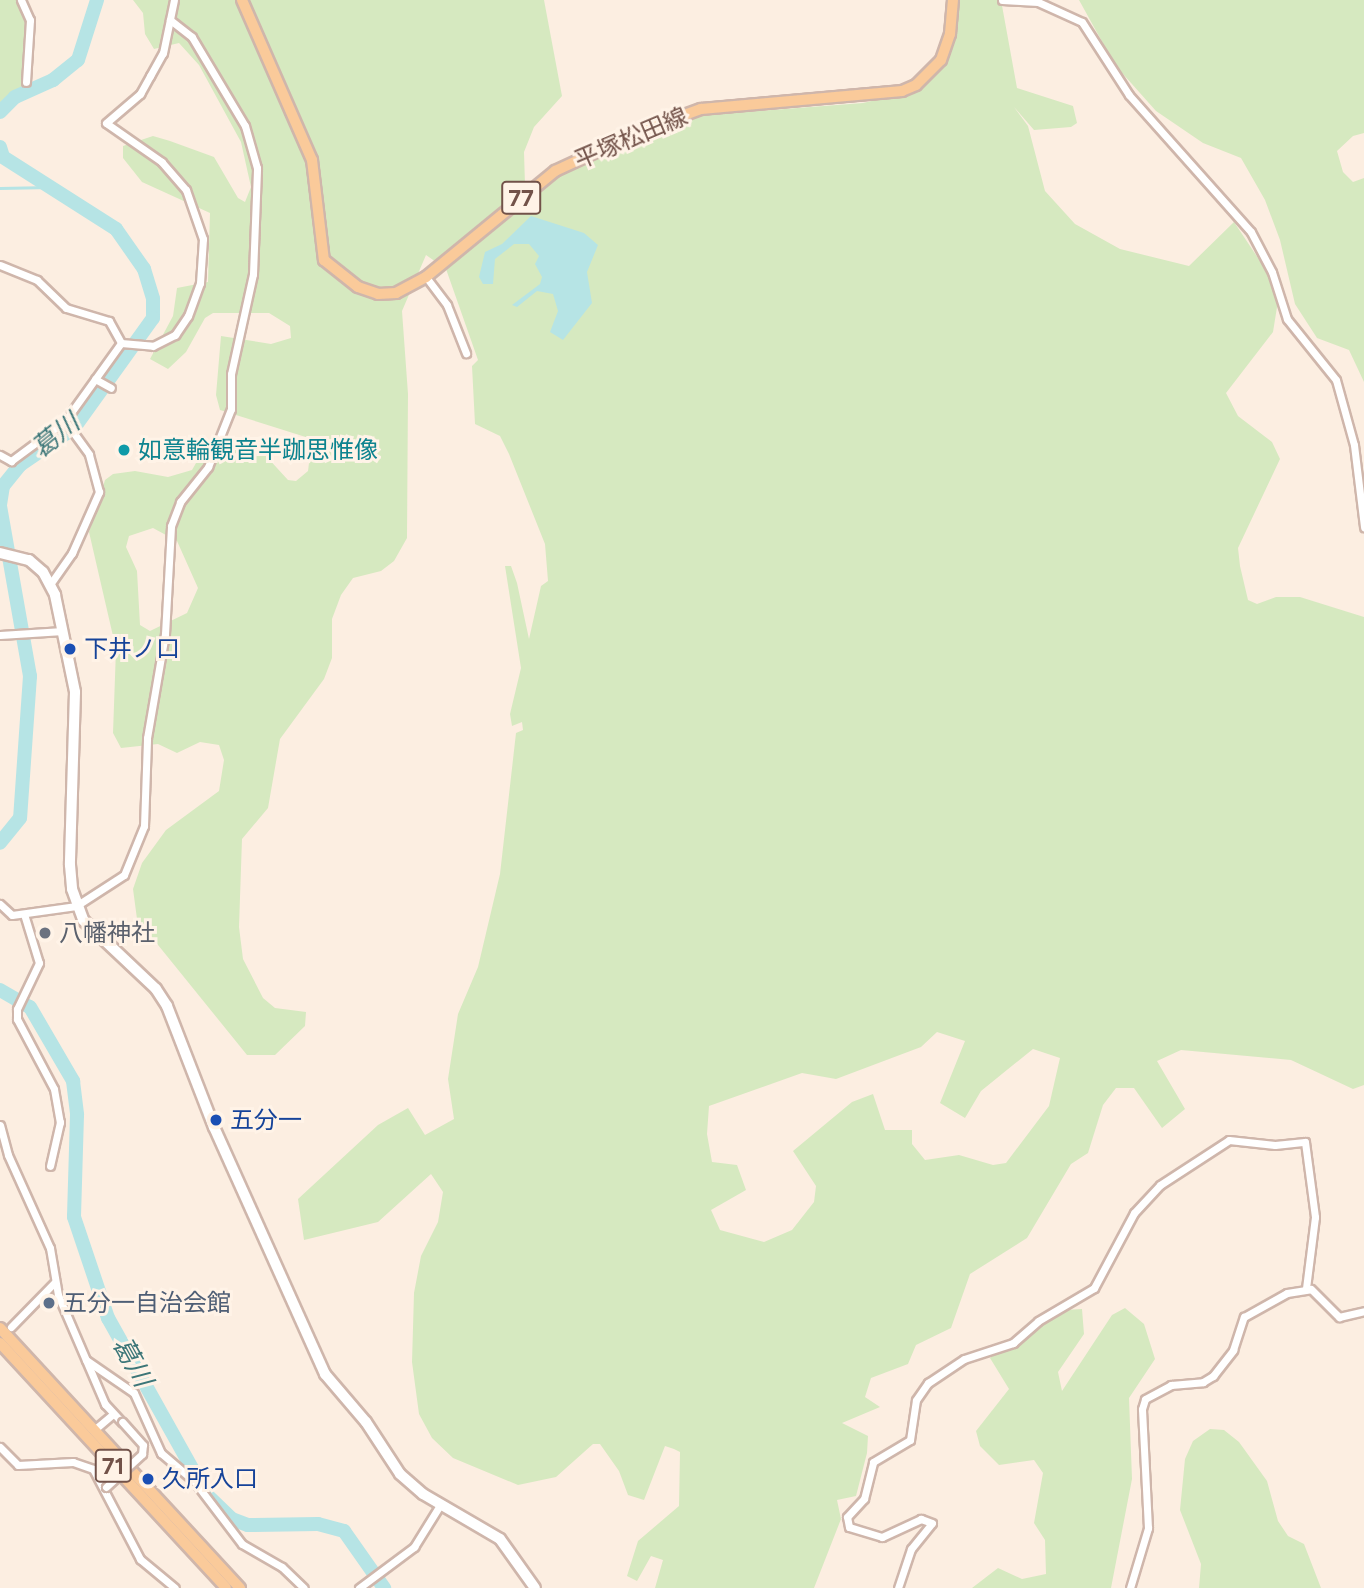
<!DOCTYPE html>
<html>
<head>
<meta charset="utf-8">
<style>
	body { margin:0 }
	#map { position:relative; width:1364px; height:1588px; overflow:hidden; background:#fceee1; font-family:Figtree,"Noto Sans JP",sans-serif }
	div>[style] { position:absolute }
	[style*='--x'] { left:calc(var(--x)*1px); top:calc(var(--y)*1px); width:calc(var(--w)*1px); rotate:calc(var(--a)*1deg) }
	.green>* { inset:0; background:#d6e9c0 }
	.water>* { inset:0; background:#b6e4e5 }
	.stream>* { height:2.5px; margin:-1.25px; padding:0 1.25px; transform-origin:1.25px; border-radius:1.25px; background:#b6e4e5 }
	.river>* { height:14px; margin:-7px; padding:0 7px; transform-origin:7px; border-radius:7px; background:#b6e4e5 }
	.roads { filter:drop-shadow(2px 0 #cfb6ab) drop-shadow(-2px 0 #cfb6ab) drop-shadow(0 2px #cfb6ab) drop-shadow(0 -2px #cfb6ab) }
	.street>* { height:7px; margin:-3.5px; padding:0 3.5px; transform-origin:3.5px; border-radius:3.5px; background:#fff }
	.secondary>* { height:10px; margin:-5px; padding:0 5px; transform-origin:5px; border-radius:5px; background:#fff }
	.primary>* { height:10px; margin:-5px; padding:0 5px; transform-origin:5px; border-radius:5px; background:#faca9a }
	.bridges { filter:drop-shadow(2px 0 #cfb6ab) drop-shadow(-2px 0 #cfb6ab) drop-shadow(0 2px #cfb6ab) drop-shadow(0 -2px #cfb6ab) }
	.street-bridge>* { height:7px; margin:-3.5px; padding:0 3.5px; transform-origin:3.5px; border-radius:3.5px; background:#fff }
	.dots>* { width:19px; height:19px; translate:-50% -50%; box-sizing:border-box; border:4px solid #fff3e7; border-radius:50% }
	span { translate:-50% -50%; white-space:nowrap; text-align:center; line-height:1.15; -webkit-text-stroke:6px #fff3e7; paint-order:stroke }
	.shield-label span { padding:2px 5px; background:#fff3e7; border:2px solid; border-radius:5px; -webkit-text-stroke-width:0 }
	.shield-label { font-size:23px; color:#725249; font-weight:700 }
	.street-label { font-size:24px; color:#725249 }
	.culture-label { font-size:24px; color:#0d838f }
	.left { translate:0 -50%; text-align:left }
	.transit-label { font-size:24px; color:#164399 }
	.worship-label { font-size:24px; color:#5b616d }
	.service-label { font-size:24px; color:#4e5e75 }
	.water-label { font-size:26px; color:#3c7678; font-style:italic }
</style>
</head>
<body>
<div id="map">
	<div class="green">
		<i style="clip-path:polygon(0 0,18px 0,27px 18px,29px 51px,22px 67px,23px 85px,0 105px)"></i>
		<i style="clip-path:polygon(evenodd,133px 0,544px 0,562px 96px,534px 127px,524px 152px,525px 185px,544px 182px,664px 125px,705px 115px,863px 103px,918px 90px,949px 58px,956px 0,1001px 0,1017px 88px,1073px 106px,1077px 123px,1071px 127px,1034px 130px,1014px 107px,1028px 126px,1045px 191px,1075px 224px,1120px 249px,1189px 266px,1234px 222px,1266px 270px,1278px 301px,1273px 332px,1226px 393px,1238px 416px,1272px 442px,1280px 459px,1238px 548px,1240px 566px,1248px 600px,1257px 604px,1276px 597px,1300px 597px,1364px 617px,1364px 1085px,1353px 1089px,1291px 1060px,1181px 1050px,1157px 1061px,1185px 1109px,1162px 1128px,1134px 1088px,1116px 1088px,1103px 1105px,1088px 1153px,1071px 1164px,1027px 1238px,970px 1274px,951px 1328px,916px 1345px,908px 1364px,871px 1378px,865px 1397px,880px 1407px,842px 1423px,868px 1436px,867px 1453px,856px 1496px,837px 1500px,841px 1519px,814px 1588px,655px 1588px,663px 1560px,651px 1556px,637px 1581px,627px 1576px,638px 1541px,679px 1506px,680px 1452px,674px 1449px,665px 1446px,644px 1500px,628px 1495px,619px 1471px,600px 1444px,593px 1444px,556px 1477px,518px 1485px,453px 1458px,432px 1438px,419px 1414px,412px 1362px,414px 1293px,421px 1256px,438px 1222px,443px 1192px,431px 1174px,378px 1222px,304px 1240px,298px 1199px,378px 1125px,408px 1108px,425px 1135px,454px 1119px,448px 1079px,458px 1014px,478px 967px,500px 874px,516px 733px,523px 730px,522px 722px,512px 726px,510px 714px,521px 668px,505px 566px,511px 566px,517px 583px,529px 639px,541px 586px,548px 581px,545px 544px,509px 454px,500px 436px,475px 424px,472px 366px,478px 360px,446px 269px,426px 255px,402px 311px,408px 394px,407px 538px,394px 561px,381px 571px,353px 578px,341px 595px,332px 619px,332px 658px,324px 679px,280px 739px,268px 808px,242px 839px,239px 927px,243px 959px,263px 998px,275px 1008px,306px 1012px,305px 1026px,275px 1055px,247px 1055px,137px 919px,133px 889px,142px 863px,166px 830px,219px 791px,224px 760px,219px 745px,200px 742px,177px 753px,158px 744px,121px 748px,113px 733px,116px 649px,89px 532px,105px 480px,113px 474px,135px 471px,168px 477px,192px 470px,207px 444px,266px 456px,288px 480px,296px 481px,308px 471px,312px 439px,220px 410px,216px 395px,221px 336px,271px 344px,291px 338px,290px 326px,269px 313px,213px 313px,205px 318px,186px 352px,168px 369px,150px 359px,173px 316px,177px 288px,208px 282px,210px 213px,142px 182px,123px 158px,123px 146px,153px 136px,170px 141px,214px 157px,238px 198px,245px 202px,251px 187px,241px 142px,199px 65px,179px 43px,154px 49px,145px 34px,143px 13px,133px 0,153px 528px,177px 541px,198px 588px,187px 613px,150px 631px,140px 625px,137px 571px,126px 547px,129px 536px,153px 528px,133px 0,937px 1032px,965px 1041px,940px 1103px,965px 1118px,981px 1091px,1033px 1049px,1060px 1058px,1049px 1106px,1006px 1163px,993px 1165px,959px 1155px,925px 1160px,912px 1144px,912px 1130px,885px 1130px,873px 1094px,852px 1102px,793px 1151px,816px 1186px,814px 1202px,792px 1230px,764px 1242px,720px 1230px,711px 1210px,746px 1190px,737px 1165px,712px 1162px,707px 1134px,709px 1106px,802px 1073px,836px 1079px,921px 1047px,937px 1032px)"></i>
		<i style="clip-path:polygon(1079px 0,1364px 0,1364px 133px,1353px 136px,1337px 151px,1343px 172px,1353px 182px,1364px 178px,1364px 382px,1349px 350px,1317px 338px,1295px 304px,1280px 240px,1265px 200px,1241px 158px,1203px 143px,1156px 111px,1115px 65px)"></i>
		<i style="clip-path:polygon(1125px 1308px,1144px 1324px,1155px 1359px,1129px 1398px,1132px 1479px,1111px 1588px,972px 1588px,998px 1568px,1022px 1579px,1046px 1574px,1045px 1540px,1034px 1523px,1043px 1473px,1034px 1460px,999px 1465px,980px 1446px,976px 1431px,1009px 1389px,990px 1358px,1049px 1311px,1082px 1309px,1084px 1334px,1058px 1372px,1062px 1391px,1112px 1315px)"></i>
		<i style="clip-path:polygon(1210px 1429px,1224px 1430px,1239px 1442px,1267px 1481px,1278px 1521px,1288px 1536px,1304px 1544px,1321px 1588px,1199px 1588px,1201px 1564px,1180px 1510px,1185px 1459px,1193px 1441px)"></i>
	</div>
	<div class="water">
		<i style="clip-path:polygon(531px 216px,584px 233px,598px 245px,587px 272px,592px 303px,563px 340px,550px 332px,558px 311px,553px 294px,537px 291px,517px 307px,512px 305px,540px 284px,542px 277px,535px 264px,539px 256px,529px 244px,514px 244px,495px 259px,493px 284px,483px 284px,479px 277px,485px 252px,502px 244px)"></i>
	</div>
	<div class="stream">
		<i style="--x:0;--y:188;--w:50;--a:-1.1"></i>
	</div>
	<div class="river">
		<i style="--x:0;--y:112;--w:21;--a:-45"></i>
		<i style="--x:15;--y:97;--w:42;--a:-24.1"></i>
		<i style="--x:53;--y:80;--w:32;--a:-39"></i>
		<i style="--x:78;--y:60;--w:63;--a:-72.4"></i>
		<i style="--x:0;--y:147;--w:10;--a:73"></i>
		<i style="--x:3;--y:157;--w:134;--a:32.5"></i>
		<i style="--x:116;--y:229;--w:49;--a:55"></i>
		<i style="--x:144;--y:269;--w:31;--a:73"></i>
		<i style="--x:153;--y:299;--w:19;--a:90"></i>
		<i style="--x:153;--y:318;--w:135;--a:125.7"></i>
		<i style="--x:74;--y:428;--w:65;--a:145.6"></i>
		<i style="--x:20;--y:465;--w:27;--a:129"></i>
		<i style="--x:3;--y:486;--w:20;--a:99"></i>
		<i style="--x:0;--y:506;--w:173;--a:80"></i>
		<i style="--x:30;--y:676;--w:142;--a:94"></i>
		<i style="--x:20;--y:818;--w:32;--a:129"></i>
		<i style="--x:0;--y:990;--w:34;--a:30"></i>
		<i style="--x:30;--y:1007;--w:86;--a:59.8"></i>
		<i style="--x:73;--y:1081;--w:34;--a:83"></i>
		<i style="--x:77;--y:1115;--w:102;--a:91.7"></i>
		<i style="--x:74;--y:1217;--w:107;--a:71.4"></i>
		<i style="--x:108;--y:1318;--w:203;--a:60.8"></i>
		<i style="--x:207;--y:1495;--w:35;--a:44"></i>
		<i style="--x:232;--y:1519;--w:17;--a:21"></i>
		<i style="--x:248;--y:1525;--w:70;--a:-0.8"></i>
		<i style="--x:318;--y:1524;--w:27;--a:15"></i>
		<i style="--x:344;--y:1531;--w:70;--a:54.9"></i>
	</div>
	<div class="roads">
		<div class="street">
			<i style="--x:21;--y:0;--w:22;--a:66"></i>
			<i style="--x:30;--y:20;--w:62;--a:93.7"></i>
			<i style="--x:1002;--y:0;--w:36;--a:3"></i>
			<i style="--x:1038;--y:2;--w:48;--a:24.4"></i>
			<i style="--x:1082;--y:22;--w:87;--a:57.2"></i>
			<i style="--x:1129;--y:95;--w:183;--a:48.3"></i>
			<i style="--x:1251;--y:232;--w:45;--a:62.3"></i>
			<i style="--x:1272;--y:272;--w:49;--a:72.3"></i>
			<i style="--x:1287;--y:319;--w:78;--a:51.2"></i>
			<i style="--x:1336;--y:380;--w:67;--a:74.5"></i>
			<i style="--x:1354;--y:445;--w:83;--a:83"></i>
			<i style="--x:0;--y:265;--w:40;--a:22"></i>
			<i style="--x:37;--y:280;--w:40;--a:44"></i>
			<i style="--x:66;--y:308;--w:45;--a:16.8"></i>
			<i style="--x:109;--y:321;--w:25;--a:61"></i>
			<i style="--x:426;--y:277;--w:35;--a:53"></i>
			<i style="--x:447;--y:305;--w:52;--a:68.4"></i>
			<i style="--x:121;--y:343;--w:32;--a:5"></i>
			<i style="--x:153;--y:346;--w:25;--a:-27"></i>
			<i style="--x:175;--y:335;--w:23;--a:-56"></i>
			<i style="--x:188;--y:316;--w:35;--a:-70"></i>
			<i style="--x:200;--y:283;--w:44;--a:-86.1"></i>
			<i style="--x:203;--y:239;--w:52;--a:-109.1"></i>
			<i style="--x:186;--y:190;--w:37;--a:-131"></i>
			<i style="--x:162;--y:162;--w:68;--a:-145.1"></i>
			<i style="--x:106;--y:123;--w:45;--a:-40.5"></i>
			<i style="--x:140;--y:94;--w:21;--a:-61"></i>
			<i style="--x:150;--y:76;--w:26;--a:-61"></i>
			<i style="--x:163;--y:53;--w:54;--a:-78.3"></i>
			<i style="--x:95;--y:379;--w:18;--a:29"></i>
			<i style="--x:0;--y:455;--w:13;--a:29"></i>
			<i style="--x:11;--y:461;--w:67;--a:-36.5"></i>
			<i style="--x:65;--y:421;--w:96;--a:-54.3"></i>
			<i style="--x:51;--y:583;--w:37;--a:-55"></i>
			<i style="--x:72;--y:553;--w:67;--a:-66.1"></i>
			<i style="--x:99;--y:492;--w:39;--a:-105"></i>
			<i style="--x:89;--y:454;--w:41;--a:-126"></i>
			<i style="--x:0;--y:635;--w:63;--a:-3.6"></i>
			<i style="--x:0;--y:904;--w:16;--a:43"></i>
			<i style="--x:12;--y:915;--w:65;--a:-8"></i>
			<i style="--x:76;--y:906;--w:57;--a:-32.9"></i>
			<i style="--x:124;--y:875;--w:53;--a:-67.8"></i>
			<i style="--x:144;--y:826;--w:88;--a:-88"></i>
			<i style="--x:147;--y:738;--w:106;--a:-80.2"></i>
			<i style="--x:165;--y:634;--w:108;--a:-86.8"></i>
			<i style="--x:171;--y:526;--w:26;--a:-69"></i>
			<i style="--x:180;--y:502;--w:45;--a:-51.3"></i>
			<i style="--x:208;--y:467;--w:62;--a:-68.4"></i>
			<i style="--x:231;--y:409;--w:35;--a:-90"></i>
			<i style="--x:231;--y:374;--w:102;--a:-77.6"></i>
			<i style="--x:253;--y:274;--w:106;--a:-87.8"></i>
			<i style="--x:257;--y:168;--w:44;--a:-105.9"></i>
			<i style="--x:245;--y:126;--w:104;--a:-120.8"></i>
			<i style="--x:192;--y:37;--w:28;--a:-142"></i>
			<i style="--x:24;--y:914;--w:51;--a:73"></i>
			<i style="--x:39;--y:963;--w:51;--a:115.6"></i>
			<i style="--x:17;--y:1009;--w:10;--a:90"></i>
			<i style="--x:17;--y:1019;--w:79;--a:62.1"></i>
			<i style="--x:54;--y:1089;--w:34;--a:80"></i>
			<i style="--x:60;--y:1122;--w:45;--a:102.8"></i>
			<i style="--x:0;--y:1125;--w:31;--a:75"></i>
			<i style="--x:8;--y:1155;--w:102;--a:65.7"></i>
			<i style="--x:50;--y:1248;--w:48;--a:80.3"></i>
			<i style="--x:58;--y:1295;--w:119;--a:66.7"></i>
			<i style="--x:105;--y:1404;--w:25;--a:47"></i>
			<i style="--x:11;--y:1327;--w:62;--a:-45.7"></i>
			<i style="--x:86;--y:1360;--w:58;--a:34.5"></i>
			<i style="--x:134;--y:1393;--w:66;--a:65.8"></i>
			<i style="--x:161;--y:1453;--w:43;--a:40.3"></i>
			<i style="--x:194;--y:1481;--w:79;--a:52.7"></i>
			<i style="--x:242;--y:1544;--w:46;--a:29.9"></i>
			<i style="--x:282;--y:1567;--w:30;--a:44"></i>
			<i style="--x:94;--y:1430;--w:25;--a:-40"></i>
			<i style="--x:0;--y:1447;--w:25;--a:45"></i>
			<i style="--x:18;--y:1465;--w:55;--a:-3.1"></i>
			<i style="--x:73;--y:1462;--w:21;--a:19"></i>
			<i style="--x:93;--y:1469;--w:102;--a:62.4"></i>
			<i style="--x:140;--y:1559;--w:45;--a:39.6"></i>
			<i style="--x:359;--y:1588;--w:69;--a:-36.7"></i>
			<i style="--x:414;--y:1547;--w:49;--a:-58.2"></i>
			<i style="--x:898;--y:1588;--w:41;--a:-71.6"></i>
			<i style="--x:911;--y:1549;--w:33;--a:-51"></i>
			<i style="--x:932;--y:1523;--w:12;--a:-160"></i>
			<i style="--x:921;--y:1519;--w:43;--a:155.2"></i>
			<i style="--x:882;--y:1537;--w:34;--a:-163"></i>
			<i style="--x:849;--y:1527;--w:10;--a:-101"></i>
			<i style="--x:847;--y:1517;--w:25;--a:-47"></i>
			<i style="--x:864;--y:1499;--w:38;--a:-76"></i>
			<i style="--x:873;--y:1462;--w:43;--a:-30.7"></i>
			<i style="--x:910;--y:1440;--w:40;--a:-81.5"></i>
			<i style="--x:916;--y:1400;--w:21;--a:-55"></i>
			<i style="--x:928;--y:1383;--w:43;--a:-33.7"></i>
			<i style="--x:964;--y:1359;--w:52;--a:-18.1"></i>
			<i style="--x:1013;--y:1343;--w:33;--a:-41"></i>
			<i style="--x:1038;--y:1321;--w:65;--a:-30.5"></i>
			<i style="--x:1094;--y:1288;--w:85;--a:-61.9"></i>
			<i style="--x:1134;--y:1213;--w:38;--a:-47"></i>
			<i style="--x:1160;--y:1185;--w:82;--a:-33.1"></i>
			<i style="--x:1229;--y:1140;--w:46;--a:6.2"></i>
			<i style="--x:1275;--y:1145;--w:30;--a:-6"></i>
			<i style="--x:1305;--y:1142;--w:76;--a:82.4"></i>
			<i style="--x:1315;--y:1217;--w:72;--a:97.2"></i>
			<i style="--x:1130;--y:1588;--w:63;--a:-73.3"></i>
			<i style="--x:1148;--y:1528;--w:119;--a:-92.9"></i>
			<i style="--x:1142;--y:1409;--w:10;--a:-73"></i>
			<i style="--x:1145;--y:1399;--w:30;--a:-28"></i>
			<i style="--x:1171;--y:1385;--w:32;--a:-5"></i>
			<i style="--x:1203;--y:1382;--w:12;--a:-31"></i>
			<i style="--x:1213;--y:1376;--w:33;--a:-52"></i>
			<i style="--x:1233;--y:1350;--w:35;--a:-72"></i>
			<i style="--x:1244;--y:1317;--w:49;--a:-29.2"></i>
			<i style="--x:1287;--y:1293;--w:24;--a:-9"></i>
			<i style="--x:1311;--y:1289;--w:40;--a:45"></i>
			<i style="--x:1339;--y:1317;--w:26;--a:-13"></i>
		</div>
		<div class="secondary">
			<i style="--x:0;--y:553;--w:30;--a:14"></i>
			<i style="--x:29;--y:560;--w:18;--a:41"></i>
			<i style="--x:43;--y:572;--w:26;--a:62"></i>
			<i style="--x:55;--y:595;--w:99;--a:78.3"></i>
			<i style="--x:75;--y:692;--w:173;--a:91.7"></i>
			<i style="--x:70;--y:865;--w:24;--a:85"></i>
			<i style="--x:72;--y:889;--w:33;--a:70"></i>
			<i style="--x:83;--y:920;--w:100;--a:43.4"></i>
			<i style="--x:156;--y:989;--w:20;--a:57"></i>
			<i style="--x:167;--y:1006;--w:130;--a:68.8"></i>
			<i style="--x:214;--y:1127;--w:271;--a:65.8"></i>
			<i style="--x:325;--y:1374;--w:63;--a:49.5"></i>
			<i style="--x:366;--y:1422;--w:62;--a:56.8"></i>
			<i style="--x:400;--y:1474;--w:30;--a:41"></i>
			<i style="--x:423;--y:1494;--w:89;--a:30.3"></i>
			<i style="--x:500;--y:1539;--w:60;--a:54.5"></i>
		</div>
		<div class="primary">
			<i style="--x:242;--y:0;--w:175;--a:66.4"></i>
			<i style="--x:312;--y:160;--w:101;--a:83.2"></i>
			<i style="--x:324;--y:260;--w:43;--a:38.5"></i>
			<i style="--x:358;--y:287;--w:21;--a:19"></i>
			<i style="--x:378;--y:294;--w:18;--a:-3"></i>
			<i style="--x:396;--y:293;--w:34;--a:-28"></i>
			<i style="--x:426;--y:277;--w:167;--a:-39.4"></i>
			<i style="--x:555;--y:171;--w:100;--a:-24.8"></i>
			<i style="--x:646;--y:129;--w:59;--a:-20"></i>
			<i style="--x:701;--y:109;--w:202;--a:-5.1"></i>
			<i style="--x:902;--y:91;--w:15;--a:-23"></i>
			<i style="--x:916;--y:85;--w:35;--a:-45"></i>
			<i style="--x:941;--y:60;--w:28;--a:-71"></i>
			<i style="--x:950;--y:34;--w:34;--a:-85"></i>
			<i style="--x:0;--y:1328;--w:354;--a:47.3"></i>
			<i style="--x:0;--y:1343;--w:333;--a:47.3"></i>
		</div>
	</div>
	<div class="bridges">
		<div class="street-bridge">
			<i style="--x:106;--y:1487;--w:49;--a:-42.5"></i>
			<i style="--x:142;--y:1454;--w:9;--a:-84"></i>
			<i style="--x:143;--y:1445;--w:31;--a:-132"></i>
		</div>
	</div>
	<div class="dots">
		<i style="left:124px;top:450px;background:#0f9aa8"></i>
		<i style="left:70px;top:649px;background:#1a4fb4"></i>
		<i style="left:45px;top:933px;background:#6b7280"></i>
		<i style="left:216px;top:1120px;background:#1a4fb4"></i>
		<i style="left:49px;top:1303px;background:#5c6f8a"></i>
		<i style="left:148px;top:1479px;background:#1a4fb4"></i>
	</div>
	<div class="shield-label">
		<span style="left:521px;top:198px">77</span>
		<span style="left:113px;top:1466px">71</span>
	</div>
	<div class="street-label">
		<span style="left:631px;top:138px;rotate:-23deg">平塚松田線</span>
	</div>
	<div class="culture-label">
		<span class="left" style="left:138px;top:450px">如意輪観音半跏思惟像</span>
	</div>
	<div class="transit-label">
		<span class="left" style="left:84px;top:649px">下井ノ口</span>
		<span class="left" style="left:230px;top:1120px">五分一</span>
		<span class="left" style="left:162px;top:1479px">久所入口</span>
	</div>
	<div class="worship-label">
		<span class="left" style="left:59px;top:933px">八幡神社</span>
	</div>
	<div class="service-label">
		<span class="left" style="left:63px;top:1303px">五分一自治会館</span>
	</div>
	<div class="water-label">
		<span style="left:56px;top:436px;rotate:-39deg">葛川</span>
		<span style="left:132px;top:1362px;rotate:61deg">葛川</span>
	</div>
</div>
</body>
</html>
